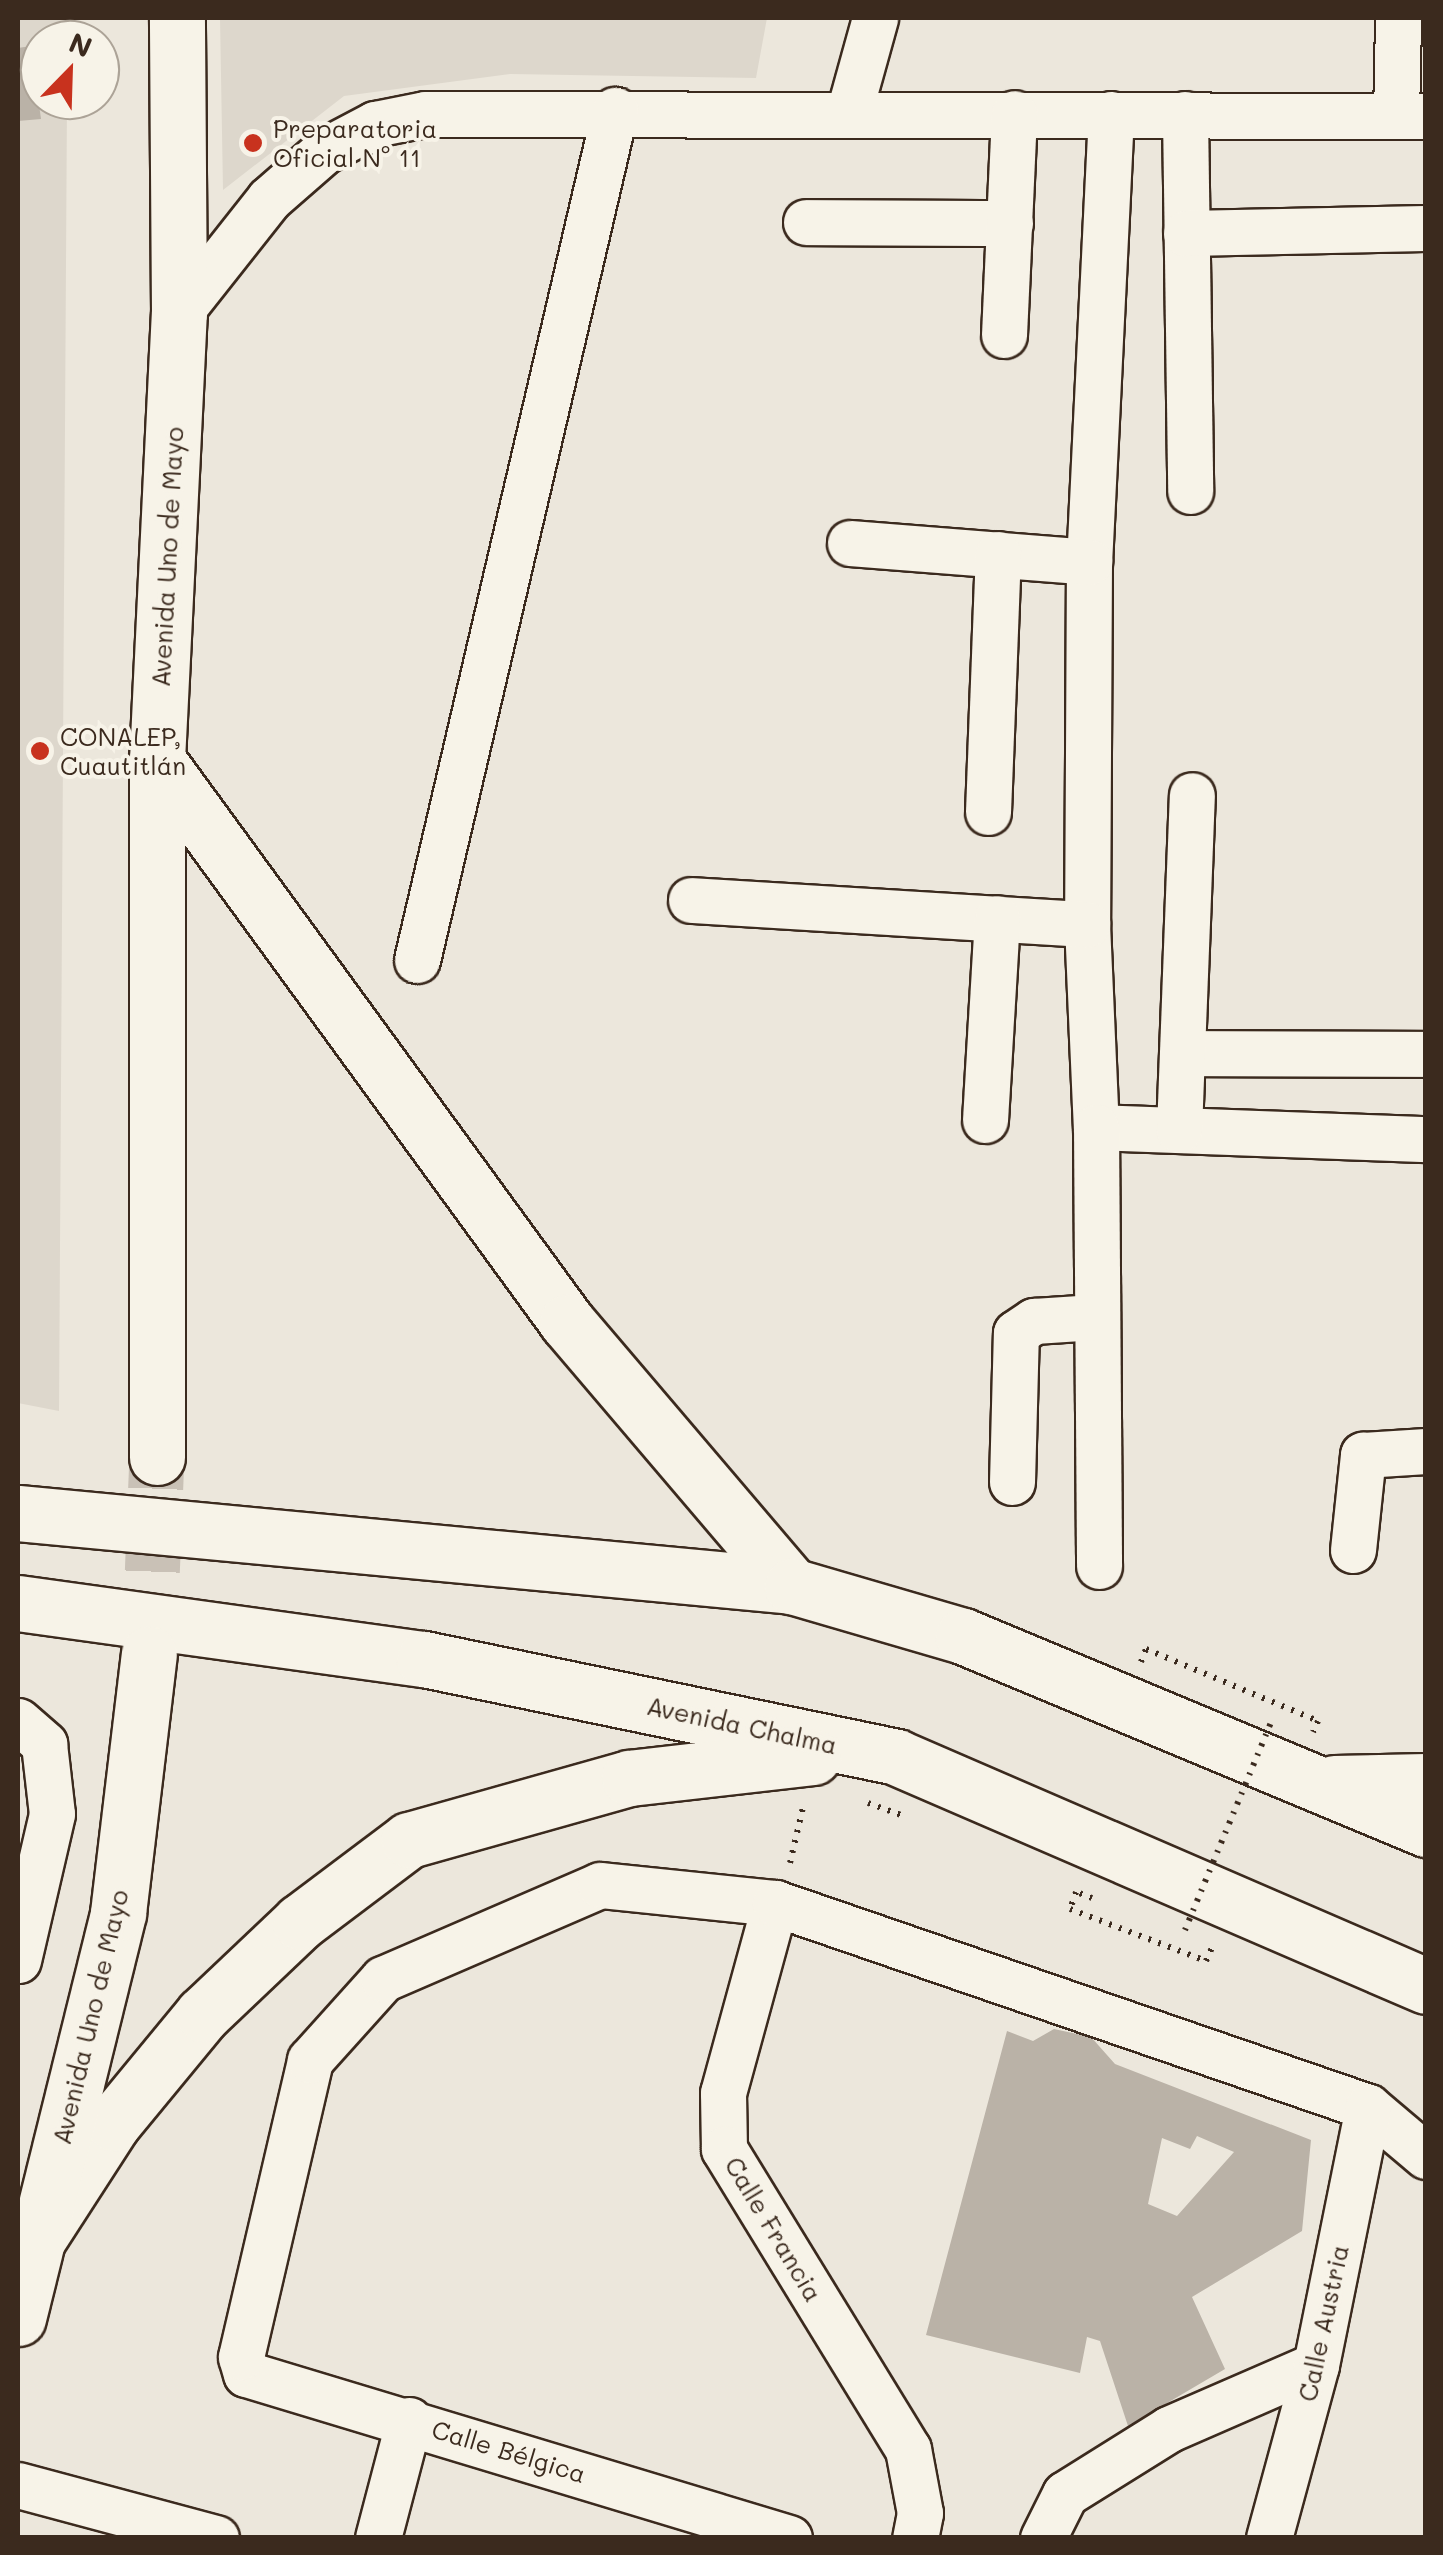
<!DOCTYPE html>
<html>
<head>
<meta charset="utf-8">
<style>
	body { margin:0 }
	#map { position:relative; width:1443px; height:2555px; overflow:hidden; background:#ece7dc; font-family:Mali,sans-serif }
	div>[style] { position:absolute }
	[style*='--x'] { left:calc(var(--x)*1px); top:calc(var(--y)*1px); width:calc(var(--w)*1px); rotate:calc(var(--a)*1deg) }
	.built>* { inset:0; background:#ddd7cc }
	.building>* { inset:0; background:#bab2a7 }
	.major-tunnel>* { height:55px; margin-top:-27.5px; transform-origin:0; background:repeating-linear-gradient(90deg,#c9c1b6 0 55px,transparent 0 83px) }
	.path>* { height:6px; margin-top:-3px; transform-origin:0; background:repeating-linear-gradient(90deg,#3b2a1e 0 2.5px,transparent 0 10.5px) }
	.roads { filter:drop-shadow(2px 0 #3b2a1e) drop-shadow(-2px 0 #3b2a1e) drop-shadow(0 2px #3b2a1e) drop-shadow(0 -2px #3b2a1e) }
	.minor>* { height:45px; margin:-22.5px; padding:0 22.5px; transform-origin:22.5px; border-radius:22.5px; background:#f7f3e8 }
	.major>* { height:55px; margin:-27.5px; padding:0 27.5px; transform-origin:27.5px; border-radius:27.5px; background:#f7f3e8 }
	.path-bridge>* { height:6px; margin-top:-3px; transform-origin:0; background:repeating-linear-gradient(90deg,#3b2a1e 0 2.5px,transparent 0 10.5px) }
	.dots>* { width:28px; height:28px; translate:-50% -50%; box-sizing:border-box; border:5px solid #f7f3e8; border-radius:50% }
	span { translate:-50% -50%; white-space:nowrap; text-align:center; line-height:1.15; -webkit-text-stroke:8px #f7f3e8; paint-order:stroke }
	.poi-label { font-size:25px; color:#3b2a1e }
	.left { translate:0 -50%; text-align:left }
	.street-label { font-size:25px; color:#3b2a1e }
	.frame { position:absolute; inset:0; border:20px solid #3b2a1e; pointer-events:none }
	.north { position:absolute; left:20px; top:20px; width:100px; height:100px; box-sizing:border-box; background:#f7f3e8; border:2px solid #aca397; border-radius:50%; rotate:23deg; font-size:28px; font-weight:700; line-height:40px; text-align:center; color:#3b2a1e }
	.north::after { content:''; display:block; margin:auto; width:35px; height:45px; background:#c8321e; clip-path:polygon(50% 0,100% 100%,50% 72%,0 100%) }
</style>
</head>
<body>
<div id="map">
	<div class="built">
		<i style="clip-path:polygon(18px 18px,67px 18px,67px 40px,40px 40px,40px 100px,67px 100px,59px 1411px,18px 1403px)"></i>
		<i style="clip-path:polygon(220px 18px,767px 18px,756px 78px,510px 74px,344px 96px,223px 190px)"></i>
	</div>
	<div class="building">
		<i style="clip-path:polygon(31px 46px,41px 119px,18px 121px,18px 48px)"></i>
		<i style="clip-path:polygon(evenodd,1054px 2029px,1091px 2037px,1115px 2064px,1311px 2140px,1302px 2231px,1192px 2297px,1225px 2369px,1128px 2426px,1100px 2341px,1087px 2337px,1080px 2373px,926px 2335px,1007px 2031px,1033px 2041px,1054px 2029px,1197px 2136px,1234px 2152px,1177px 2216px,1148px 2204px,1162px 2138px,1190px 2149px,1197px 2136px)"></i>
	</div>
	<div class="major-tunnel">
		<i style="--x:149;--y:1654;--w:197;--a:-87.7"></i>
	</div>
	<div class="path">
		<i style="--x:1141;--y:1662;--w:14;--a:-69"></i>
		<i style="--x:1146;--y:1649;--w:186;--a:22.7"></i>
		<i style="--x:1318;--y:1721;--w:12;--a:114"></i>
		<i style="--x:868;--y:1803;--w:37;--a:20"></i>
		<i style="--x:790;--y:1863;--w:57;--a:-76.9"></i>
		<i style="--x:1092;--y:1898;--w:17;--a:-159"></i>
		<i style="--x:1076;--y:1892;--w:18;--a:109"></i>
		<i style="--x:1070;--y:1909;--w:146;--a:20.9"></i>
		<i style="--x:1206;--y:1961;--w:17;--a:-66"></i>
	</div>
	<div class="roads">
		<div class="minor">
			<i style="--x:849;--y:112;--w:98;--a:-74.5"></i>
			<i style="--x:1111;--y:114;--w:449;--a:92.8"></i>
			<i style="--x:1089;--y:562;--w:362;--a:90.3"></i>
			<i style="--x:1087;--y:924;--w:203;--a:87.5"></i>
			<i style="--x:1096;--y:1127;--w:330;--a:2.1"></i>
			<i style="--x:1185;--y:114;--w:377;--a:89.2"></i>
			<i style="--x:1396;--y:116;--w:98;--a:-88.8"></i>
			<i style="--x:806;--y:222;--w:204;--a:0.3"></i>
			<i style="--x:1186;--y:233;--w:240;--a:-1.2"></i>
			<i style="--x:179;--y:313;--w:145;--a:-51.7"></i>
			<i style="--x:269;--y:199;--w:73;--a:-41.1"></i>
			<i style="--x:324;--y:151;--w:58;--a:-27.9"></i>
			<i style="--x:375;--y:124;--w:51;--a:-11.3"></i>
			<i style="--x:425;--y:114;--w:1001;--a:0.11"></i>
			<i style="--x:1004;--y:335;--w:222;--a:-87.4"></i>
			<i style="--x:850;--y:543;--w:240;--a:4.5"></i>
			<i style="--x:988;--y:812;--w:258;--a:-87.8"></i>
			<i style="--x:691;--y:900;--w:397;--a:3.5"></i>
			<i style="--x:417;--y:960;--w:873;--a:-76.89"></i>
			<i style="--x:1183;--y:1053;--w:243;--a:0.2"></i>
			<i style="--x:985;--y:1120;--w:202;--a:-86.6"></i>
			<i style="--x:1096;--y:1127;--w:439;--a:89.6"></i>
			<i style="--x:1179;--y:1130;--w:335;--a:-87.8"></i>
			<i style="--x:1012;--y:1482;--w:149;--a:-88.5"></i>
			<i style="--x:1016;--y:1333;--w:22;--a:-34"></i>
			<i style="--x:1034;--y:1321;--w:61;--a:-3.8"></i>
			<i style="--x:1353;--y:1550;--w:96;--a:-84"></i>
			<i style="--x:1363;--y:1455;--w:63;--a:-3.6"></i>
			<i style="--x:18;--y:1721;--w:35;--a:41"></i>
			<i style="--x:44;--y:1744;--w:70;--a:83.5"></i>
			<i style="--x:52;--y:1814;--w:150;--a:103.1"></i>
			<i style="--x:775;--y:1903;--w:197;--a:105.3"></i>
			<i style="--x:723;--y:2093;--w:56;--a:89"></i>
			<i style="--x:724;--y:2149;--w:352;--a:58.5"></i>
			<i style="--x:908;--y:2449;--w:65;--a:79.4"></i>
			<i style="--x:920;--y:2513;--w:25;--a:101"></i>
			<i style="--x:18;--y:2485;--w:205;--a:15"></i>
			<i style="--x:378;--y:2538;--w:122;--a:-75.3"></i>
			<i style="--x:789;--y:2538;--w:567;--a:-163.19"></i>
			<i style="--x:246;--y:2374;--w:18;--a:-106"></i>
			<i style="--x:241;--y:2357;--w:305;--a:-76.9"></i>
			<i style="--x:310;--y:2060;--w:109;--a:-48"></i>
			<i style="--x:383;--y:1979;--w:236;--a:-23.4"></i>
			<i style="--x:600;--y:1885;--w:176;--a:5.9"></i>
			<i style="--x:775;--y:1903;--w:627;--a:18.98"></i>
			<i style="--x:1368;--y:2107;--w:76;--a:40.2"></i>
			<i style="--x:1043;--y:2538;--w:49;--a:-63.4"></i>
			<i style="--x:1065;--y:2494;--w:123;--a:-32"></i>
			<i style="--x:1169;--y:2429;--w:160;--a:-23.5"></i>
			<i style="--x:1269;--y:2538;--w:179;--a:-74.8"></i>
			<i style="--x:1316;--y:2365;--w:263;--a:-78.6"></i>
		</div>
		<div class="major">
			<i style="--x:157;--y:760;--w:696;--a:53.89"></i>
			<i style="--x:567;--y:1322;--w:347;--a:49.6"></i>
			<i style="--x:157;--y:1457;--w:697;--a:-90"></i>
			<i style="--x:157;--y:760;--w:448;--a:-87.2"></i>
			<i style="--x:179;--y:313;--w:295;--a:-90.4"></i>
			<i style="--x:18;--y:1513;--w:777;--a:5.39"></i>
			<i style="--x:792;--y:1586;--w:178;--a:16.3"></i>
			<i style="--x:963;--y:1636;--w:502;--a:22.63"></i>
			<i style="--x:18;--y:1603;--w:410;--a:7.9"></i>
			<i style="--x:424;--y:1659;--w:482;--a:11.7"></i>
			<i style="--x:896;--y:1757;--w:577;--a:23.37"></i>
			<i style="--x:1334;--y:1783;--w:92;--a:-1.2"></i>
			<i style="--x:36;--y:2242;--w:142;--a:-57.1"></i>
			<i style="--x:113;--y:2123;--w:141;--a:-50.5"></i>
			<i style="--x:203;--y:2014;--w:134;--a:-43.5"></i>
			<i style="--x:300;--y:1922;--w:136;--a:-37"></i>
			<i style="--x:409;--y:1840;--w:229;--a:-15.7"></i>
			<i style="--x:629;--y:1778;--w:185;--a:-6.5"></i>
			<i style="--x:18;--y:2318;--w:417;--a:-76.1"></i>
			<i style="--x:118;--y:1913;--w:261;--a:-83.2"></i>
		</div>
	</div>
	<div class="path-bridge">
		<i style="--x:1185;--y:1930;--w:225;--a:-67.5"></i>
	</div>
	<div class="dots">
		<i style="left:253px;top:143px;background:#c8321e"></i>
		<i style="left:40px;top:751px;background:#c8321e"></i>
	</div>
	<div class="poi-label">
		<span class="left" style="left:273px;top:143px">Preparatoria<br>Oficial N° 11</span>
		<span class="left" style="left:60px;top:751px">CONALEP,<br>Cuautitlán</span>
	</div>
	<div class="street-label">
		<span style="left:167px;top:557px;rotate:-87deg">Avenida Uno de Mayo</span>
		<span style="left:742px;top:1725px;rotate:12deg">Avenida Chalma</span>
		<span style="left:90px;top:2017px;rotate:-77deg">Avenida Uno de Mayo</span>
		<span style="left:774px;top:2229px;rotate:59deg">Calle Francia</span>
		<span style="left:1323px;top:2323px;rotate:-78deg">Calle Austria</span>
		<span style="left:509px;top:2451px;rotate:17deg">Calle Bélgica</span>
	</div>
	<div class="frame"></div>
	<div class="north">N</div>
</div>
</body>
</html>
